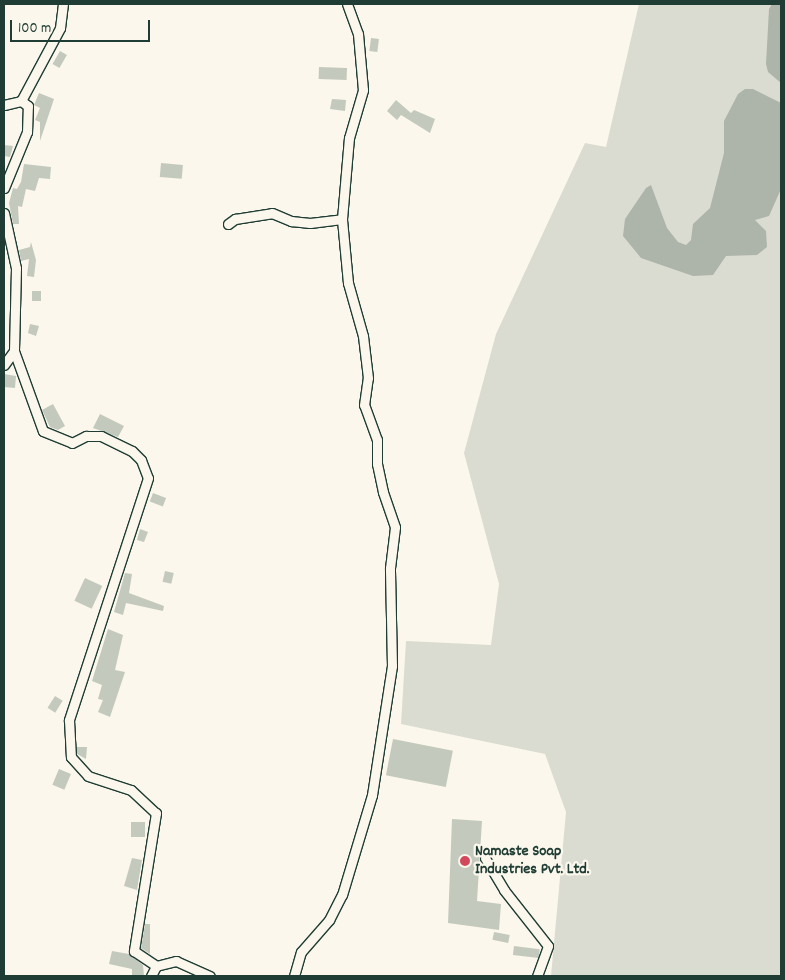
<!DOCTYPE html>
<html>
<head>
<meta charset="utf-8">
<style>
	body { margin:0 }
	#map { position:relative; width:785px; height:980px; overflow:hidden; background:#fbf7ec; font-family:Dekko,sans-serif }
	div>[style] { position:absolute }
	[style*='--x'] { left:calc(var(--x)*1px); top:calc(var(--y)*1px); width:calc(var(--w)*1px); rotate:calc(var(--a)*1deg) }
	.green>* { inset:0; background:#dbdcd1 }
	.water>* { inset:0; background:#adb4aa }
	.building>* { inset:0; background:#c4c9be; transform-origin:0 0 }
	.roads { filter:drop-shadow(1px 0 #1f3d34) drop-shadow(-1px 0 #1f3d34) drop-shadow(0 1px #1f3d34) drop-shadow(0 -1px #1f3d34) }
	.minor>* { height:9px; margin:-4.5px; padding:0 4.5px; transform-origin:4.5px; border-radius:4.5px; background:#fbf7ec }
	.dots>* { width:14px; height:14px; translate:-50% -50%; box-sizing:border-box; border:2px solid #fbf7ec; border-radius:50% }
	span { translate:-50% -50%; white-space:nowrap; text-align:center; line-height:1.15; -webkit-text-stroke:4.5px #fbf7ec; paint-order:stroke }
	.poi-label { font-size:16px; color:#1f3d34; font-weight:700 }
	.left { translate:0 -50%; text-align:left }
	.frame { position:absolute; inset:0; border:5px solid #1f3d34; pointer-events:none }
	.scale { position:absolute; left:10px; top:20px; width:140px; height:22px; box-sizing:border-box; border:2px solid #1f3d34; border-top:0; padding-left:6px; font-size:15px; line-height:18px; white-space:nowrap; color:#1f3d34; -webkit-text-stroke:4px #fbf7ec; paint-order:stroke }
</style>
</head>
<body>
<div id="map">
	<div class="green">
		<i style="clip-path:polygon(639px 4px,781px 4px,781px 976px,551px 976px,566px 812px,545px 754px,401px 724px,406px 641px,491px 645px,499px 584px,464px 453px,496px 334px,585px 143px,606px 147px)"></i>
	</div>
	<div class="water">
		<i style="clip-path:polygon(772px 4px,781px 4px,781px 83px,768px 72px,766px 64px,769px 9px)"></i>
		<i style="clip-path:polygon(745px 89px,753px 89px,781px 103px,781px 189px,769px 216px,755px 220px,766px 231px,767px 247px,757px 255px,726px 256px,713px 275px,693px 276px,641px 258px,623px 236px,625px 219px,646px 188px,651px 185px,667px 228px,678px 242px,686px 245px,691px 240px,693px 224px,710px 208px,724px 153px,724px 121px,738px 94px)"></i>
	</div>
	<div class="building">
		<i style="left:371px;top:38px;width:8px;height:13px;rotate:7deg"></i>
		<i style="left:60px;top:51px;width:8px;height:15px;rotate:30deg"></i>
		<i style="left:319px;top:67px;width:28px;height:12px;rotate:2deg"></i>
		<i style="clip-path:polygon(39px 93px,54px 99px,40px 141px,40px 122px,35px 120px,40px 108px,34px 105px)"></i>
		<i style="clip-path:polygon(332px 99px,346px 100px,345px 111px,330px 109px)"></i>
		<i style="clip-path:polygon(396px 100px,411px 113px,414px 110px,435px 119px,430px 133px,401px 115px,397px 120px,387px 111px)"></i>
		<i style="clip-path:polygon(4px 145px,13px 146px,10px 157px,4px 156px)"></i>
		<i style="left:161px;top:163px;width:22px;height:14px;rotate:5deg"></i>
		<i style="clip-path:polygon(24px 164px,51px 167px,50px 179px,39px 178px,35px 191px,26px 189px,22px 207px,18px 206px,19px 224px,13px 224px,9px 203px,13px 188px,17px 189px,21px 182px)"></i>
		<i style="clip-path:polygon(31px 242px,36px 260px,34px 277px,27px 276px,29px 259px,21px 261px,19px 250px,30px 247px)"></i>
		<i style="left:32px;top:291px;width:9px;height:10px"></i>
		<i style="clip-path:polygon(30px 324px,39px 326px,36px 336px,28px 333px)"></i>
		<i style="clip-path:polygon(4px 374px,16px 376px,15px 388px,4px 387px)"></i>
		<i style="clip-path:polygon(53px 404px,65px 426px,58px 430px,50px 427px,42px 410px)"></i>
		<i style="clip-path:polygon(100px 414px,124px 426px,118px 437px,93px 428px)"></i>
		<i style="left:153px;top:493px;width:14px;height:9px;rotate:21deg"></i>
		<i style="clip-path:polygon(140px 529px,148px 532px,144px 542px,137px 540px)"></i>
		<i style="left:165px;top:571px;width:9px;height:11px;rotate:13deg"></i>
		<i style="clip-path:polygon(125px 573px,132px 574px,129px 593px,164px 606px,163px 611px,126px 603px,123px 615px,114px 612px)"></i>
		<i style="left:85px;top:578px;width:19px;height:25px;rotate:25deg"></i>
		<i style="clip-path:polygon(108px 629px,123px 635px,115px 670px,125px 672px,110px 717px,98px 712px,103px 700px,98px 699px,102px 685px,92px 681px)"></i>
		<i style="left:55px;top:696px;width:9px;height:14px;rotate:32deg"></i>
		<i style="left:393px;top:739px;width:61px;height:37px;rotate:11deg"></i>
		<i style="clip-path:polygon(77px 747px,87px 747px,86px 759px,77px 754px)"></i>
		<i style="left:59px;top:769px;width:13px;height:17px;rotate:23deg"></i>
		<i style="clip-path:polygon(452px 819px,482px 821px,477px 901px,501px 904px,499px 930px,448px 923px)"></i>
		<i style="left:131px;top:822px;width:14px;height:15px"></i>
		<i style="clip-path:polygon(132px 858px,142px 860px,137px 890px,124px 886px)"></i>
		<i style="clip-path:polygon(145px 924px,150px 924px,150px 954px,141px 948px)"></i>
		<i style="left:494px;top:932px;width:16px;height:8px;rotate:11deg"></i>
		<i style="left:514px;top:946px;width:26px;height:9px;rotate:7deg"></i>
		<i style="clip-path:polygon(112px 951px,129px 954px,143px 965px,144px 976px,132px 976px,132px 969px,109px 964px)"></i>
	</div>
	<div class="roads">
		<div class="minor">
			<i style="--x:4;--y:105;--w:17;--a:-13"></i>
			<i style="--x:4;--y:188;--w:61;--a:-67.7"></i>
			<i style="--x:27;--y:132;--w:26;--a:-88"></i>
			<i style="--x:28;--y:106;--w:9;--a:-144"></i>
			<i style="--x:21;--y:101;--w:83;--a:-61.9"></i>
			<i style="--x:60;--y:28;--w:24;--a:-83"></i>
			<i style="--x:4;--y:213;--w:56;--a:77.7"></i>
			<i style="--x:16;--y:268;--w:83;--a:91.4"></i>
			<i style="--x:14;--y:351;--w:17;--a:126"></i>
			<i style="--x:228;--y:224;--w:9;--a:-36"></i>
			<i style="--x:235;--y:219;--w:37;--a:-9"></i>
			<i style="--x:272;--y:213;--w:21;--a:23"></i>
			<i style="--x:291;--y:221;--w:19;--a:6"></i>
			<i style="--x:310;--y:223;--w:32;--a:-7"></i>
			<i style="--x:14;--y:351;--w:85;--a:70.1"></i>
			<i style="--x:43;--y:431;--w:31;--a:22"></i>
			<i style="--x:72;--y:443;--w:16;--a:-27"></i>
			<i style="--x:86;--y:436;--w:15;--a:0"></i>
			<i style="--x:101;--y:436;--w:34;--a:26"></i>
			<i style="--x:132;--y:451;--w:13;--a:45"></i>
			<i style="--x:141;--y:460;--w:19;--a:69"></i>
			<i style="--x:148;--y:478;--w:255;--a:108.1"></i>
			<i style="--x:69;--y:720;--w:37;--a:87"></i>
			<i style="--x:71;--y:757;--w:25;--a:48"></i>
			<i style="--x:88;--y:776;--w:45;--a:18"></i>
			<i style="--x:131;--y:790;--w:34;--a:43"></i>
			<i style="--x:156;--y:813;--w:140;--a:99.1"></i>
			<i style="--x:134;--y:951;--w:27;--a:34"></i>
			<i style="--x:485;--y:858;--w:37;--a:59"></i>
			<i style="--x:504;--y:890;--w:71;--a:51.8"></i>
			<i style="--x:548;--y:946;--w:32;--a:110"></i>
			<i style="--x:151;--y:976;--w:11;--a:-63"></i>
			<i style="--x:156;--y:966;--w:21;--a:-14"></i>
			<i style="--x:176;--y:961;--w:37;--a:24"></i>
			<i style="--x:294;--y:976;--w:25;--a:-74"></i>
			<i style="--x:301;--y:952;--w:43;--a:-48.8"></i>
			<i style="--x:329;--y:920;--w:28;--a:-63"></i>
			<i style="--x:342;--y:895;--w:104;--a:-73.3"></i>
			<i style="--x:372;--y:795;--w:131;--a:-81.2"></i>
			<i style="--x:392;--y:666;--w:98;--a:-91.2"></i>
			<i style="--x:390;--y:568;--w:41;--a:-83"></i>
			<i style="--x:395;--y:527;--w:37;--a:-109"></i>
			<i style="--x:383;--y:492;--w:29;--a:-102"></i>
			<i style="--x:377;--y:464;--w:24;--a:-90"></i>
			<i style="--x:377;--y:440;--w:37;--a:-110"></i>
			<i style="--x:364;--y:405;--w:27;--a:-82"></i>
			<i style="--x:368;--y:378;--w:42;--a:-96.8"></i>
			<i style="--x:363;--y:336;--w:55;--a:-105.8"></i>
			<i style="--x:348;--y:283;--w:64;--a:-95.4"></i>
			<i style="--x:342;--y:219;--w:81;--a:-85.1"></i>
			<i style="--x:349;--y:138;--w:50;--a:-73.7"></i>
			<i style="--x:363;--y:90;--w:56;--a:-95.1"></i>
			<i style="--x:358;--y:34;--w:32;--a:-110"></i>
		</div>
	</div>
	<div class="dots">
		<i style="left:465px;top:861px;background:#d1495b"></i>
	</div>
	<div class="poi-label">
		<span class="left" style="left:475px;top:861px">Namaste Soap<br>Industries Pvt. Ltd.</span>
	</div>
	<div class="frame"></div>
	<div class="scale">100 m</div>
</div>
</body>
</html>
